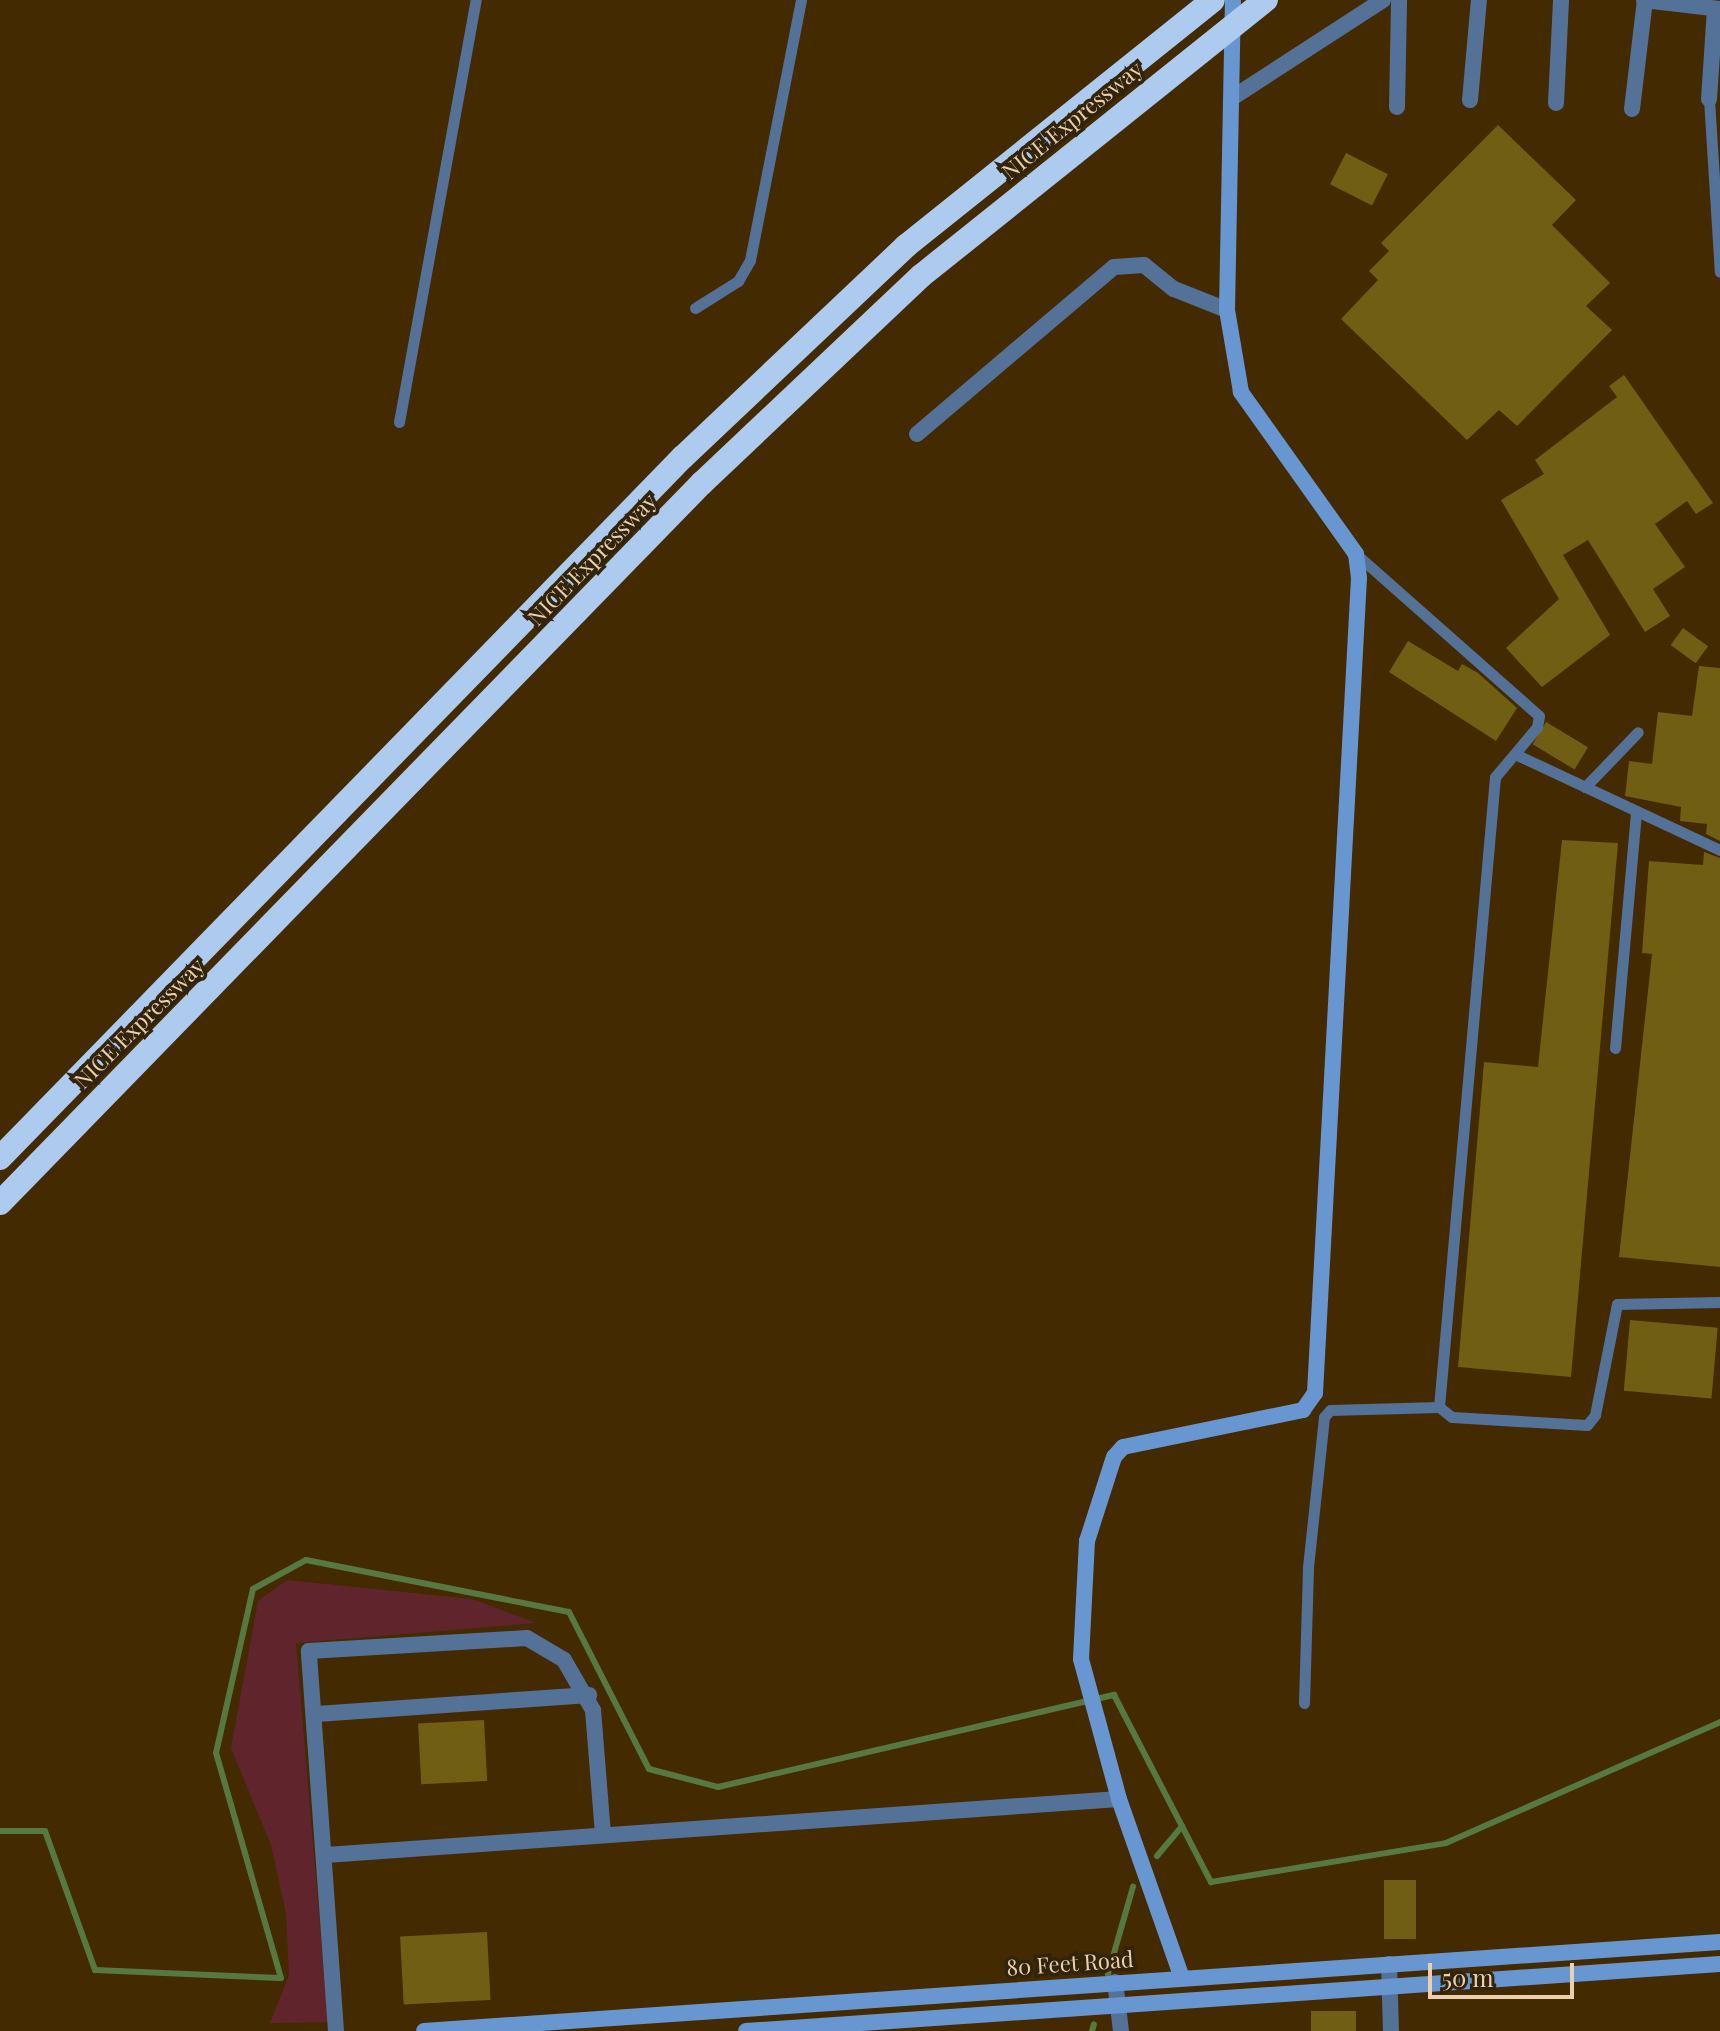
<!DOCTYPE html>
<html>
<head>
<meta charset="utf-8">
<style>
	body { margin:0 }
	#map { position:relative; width:1720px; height:2031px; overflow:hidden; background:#432a01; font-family:"Playfair Display",serif }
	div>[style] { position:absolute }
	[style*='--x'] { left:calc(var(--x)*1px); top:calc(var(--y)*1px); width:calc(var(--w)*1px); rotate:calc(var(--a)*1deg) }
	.green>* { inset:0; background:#60252c }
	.stream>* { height:6px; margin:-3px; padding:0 3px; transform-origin:3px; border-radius:3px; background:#567941 }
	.building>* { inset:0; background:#705e13; transform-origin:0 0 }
	.lane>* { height:11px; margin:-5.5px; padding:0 5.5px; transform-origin:5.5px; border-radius:5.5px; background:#547297 }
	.street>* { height:16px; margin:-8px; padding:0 8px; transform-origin:8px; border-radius:8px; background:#547297 }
	.secondary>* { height:16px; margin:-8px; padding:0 8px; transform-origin:8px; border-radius:8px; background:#6796d1 }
	.highway>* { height:24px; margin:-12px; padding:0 12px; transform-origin:12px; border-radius:12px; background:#adcaef }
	span { translate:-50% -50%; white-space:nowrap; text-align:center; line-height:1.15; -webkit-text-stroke:7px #32230c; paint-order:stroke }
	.street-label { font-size:22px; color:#ead0ae }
	.scale { position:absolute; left:1428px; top:1963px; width:146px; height:36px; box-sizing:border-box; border:4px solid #ead0ae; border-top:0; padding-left:10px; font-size:24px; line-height:28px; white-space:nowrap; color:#ead0ae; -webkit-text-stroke:6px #32230c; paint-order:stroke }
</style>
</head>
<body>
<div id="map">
	<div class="green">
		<i style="clip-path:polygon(287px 1580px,472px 1599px,536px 1623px,296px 1643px,328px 2022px,270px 2023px,289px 1975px,286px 1913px,271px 1845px,231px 1748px,258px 1601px)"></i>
	</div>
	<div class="stream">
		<i style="--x:0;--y:1831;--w:45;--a:0"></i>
		<i style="--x:45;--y:1831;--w:148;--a:70.2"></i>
		<i style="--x:95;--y:1970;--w:186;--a:2.5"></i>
		<i style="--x:281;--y:1978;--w:234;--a:-106.1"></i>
		<i style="--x:216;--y:1753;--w:168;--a:-77.3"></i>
		<i style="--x:253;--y:1589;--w:60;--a:-28.7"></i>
		<i style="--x:306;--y:1560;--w:268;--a:11.2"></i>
		<i style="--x:569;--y:1612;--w:176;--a:63"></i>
		<i style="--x:649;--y:1769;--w:71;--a:14.6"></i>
		<i style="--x:718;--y:1787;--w:407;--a:-13.1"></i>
		<i style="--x:1114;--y:1695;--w:211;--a:62.6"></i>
		<i style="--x:1211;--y:1882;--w:238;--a:-9.4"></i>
		<i style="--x:1446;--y:1843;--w:300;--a:-23.8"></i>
		<i style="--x:1157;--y:1856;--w:39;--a:-50"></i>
		<i style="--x:1108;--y:1974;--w:91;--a:-74"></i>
		<i style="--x:1092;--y:2031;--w:7;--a:-74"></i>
	</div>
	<div class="building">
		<i style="clip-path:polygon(1498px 125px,1576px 200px,1552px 225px,1610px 283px,1586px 306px,1612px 330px,1517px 426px,1499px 410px,1467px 440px,1341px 319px,1378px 280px,1369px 271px,1389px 251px,1381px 243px)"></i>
		<i style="left:1346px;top:153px;width:47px;height:35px;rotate:27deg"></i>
		<i style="clip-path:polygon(1624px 375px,1713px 503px,1696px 514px,1687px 501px,1655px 524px,1685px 567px,1653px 589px,1670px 616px,1645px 632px,1588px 540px,1563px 555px,1610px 635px,1542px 687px,1506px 648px,1559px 599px,1501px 500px,1544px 474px,1535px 460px,1617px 397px,1609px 386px)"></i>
		<i style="left:1683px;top:628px;width:31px;height:21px;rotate:36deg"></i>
		<i style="clip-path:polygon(1408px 641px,1458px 671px,1462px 664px,1478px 673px,1517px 708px,1496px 741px,1389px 672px)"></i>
		<i style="clip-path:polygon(1699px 666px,1720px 668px,1720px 841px,1706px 834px,1707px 824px,1680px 821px,1681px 807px,1625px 796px,1629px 761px,1652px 764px,1658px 712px,1692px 716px)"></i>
		<i style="left:1546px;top:722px;width:49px;height:26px;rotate:31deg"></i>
		<i style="clip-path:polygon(1562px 840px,1618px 843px,1571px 1377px,1458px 1367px,1484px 1062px,1538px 1067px)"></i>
		<i style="clip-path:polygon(1704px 852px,1720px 858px,1720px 1267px,1619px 1257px,1652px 954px,1642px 953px,1649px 861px,1703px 865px)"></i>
		<i style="left:1630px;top:1320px;width:88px;height:71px;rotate:5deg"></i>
		<i style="left:484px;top:1720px;width:61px;height:66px;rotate:87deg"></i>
		<i style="left:1384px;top:1880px;width:32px;height:59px"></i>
		<i style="left:487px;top:1932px;width:68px;height:87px;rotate:87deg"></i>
		<i style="left:1356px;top:2011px;width:20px;height:45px;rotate:90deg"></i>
	</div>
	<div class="lane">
		<i style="--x:1709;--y:99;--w:173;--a:86.4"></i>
		<i style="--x:695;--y:308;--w:51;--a:-32.1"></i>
		<i style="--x:738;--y:281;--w:24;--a:-60"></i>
		<i style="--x:750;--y:260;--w:265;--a:-78.9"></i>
		<i style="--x:399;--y:422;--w:429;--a:-79.7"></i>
		<i style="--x:1356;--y:554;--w:244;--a:41.5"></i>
		<i style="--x:1539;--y:716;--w:11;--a:100"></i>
		<i style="--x:1537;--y:727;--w:65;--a:130"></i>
		<i style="--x:1495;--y:777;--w:632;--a:95.08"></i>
		<i style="--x:1439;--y:1407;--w:16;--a:38"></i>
		<i style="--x:1452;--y:1417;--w:135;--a:3.4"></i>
		<i style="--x:1587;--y:1425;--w:13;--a:-51"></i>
		<i style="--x:1595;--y:1415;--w:113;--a:-78.8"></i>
		<i style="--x:1617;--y:1304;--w:103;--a:-1.1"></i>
		<i style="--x:1515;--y:754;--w:226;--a:25.1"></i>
		<i style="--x:1585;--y:787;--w:76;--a:-46.1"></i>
		<i style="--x:1615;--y:1048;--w:238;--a:-84.9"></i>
		<i style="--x:1304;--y:1703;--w:136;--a:-88.3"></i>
		<i style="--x:1308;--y:1567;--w:151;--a:-83.9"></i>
		<i style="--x:1324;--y:1417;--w:9;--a:-49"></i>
		<i style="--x:1330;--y:1410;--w:109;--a:-1.6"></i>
	</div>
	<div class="street">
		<i style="--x:1644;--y:0;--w:77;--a:6.8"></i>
		<i style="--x:1232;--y:98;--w:180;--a:-33"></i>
		<i style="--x:1709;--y:99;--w:90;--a:-86.2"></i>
		<i style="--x:1470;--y:100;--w:100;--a:-84.9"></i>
		<i style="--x:1556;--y:103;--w:103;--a:-87.2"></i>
		<i style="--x:1397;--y:107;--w:107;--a:-88.9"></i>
		<i style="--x:1632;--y:109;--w:110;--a:-83.2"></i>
		<i style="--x:917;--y:434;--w:258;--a:-40.3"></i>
		<i style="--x:1114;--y:267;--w:30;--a:-4"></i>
		<i style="--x:1144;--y:265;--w:38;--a:39"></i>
		<i style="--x:1174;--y:289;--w:57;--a:21.6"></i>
		<i style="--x:317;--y:1714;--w:273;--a:-4"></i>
		<i style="--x:326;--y:1855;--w:795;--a:-4.04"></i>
		<i style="--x:1389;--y:1964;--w:67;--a:88.3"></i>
		<i style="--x:1115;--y:1982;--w:49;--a:83"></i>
		<i style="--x:336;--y:2031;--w:381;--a:-94.1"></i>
		<i style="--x:309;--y:1651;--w:218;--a:-3.4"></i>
		<i style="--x:527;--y:1638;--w:43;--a:30.7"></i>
		<i style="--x:564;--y:1660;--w:58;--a:59.9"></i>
		<i style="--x:593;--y:1710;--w:124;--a:85.4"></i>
	</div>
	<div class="secondary">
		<i style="--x:1182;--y:1978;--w:190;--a:-109.4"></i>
		<i style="--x:1119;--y:1799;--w:145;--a:-105.2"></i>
		<i style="--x:1081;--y:1659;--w:118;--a:-87.1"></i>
		<i style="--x:1087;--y:1541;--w:88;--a:-72.2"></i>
		<i style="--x:1114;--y:1457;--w:13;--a:-48"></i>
		<i style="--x:1123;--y:1447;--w:184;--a:-11.6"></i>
		<i style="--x:1303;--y:1410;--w:21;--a:-55"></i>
		<i style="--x:1315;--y:1393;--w:816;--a:-86.91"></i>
		<i style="--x:1359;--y:578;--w:24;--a:-97"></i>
		<i style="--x:1356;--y:554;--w:199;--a:-125.4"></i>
		<i style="--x:1241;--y:392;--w:83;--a:-99.7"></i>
		<i style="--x:1227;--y:310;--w:310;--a:-88.9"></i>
		<i style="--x:424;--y:2031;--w:1299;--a:-3.93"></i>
		<i style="--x:746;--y:2031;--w:976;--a:-3.94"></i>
	</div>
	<div class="highway">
		<i style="--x:0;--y:1158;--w:979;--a:-45.75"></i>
		<i style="--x:683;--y:457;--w:307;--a:-43.4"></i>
		<i style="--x:906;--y:246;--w:393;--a:-38.7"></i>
		<i style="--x:0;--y:1203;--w:1006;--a:-45.73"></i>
		<i style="--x:702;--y:483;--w:301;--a:-43.4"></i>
		<i style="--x:921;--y:276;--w:442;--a:-38.7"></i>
	</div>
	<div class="street-label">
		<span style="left:1072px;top:120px;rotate:-39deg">NICE Expressway</span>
		<span style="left:592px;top:559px;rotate:-46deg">NICE Expressway</span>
		<span style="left:139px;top:1023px;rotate:-45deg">NICE Expressway</span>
		<span style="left:1070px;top:1963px;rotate:-4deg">80 Feet Road</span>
	</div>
	<div class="scale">50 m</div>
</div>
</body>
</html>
